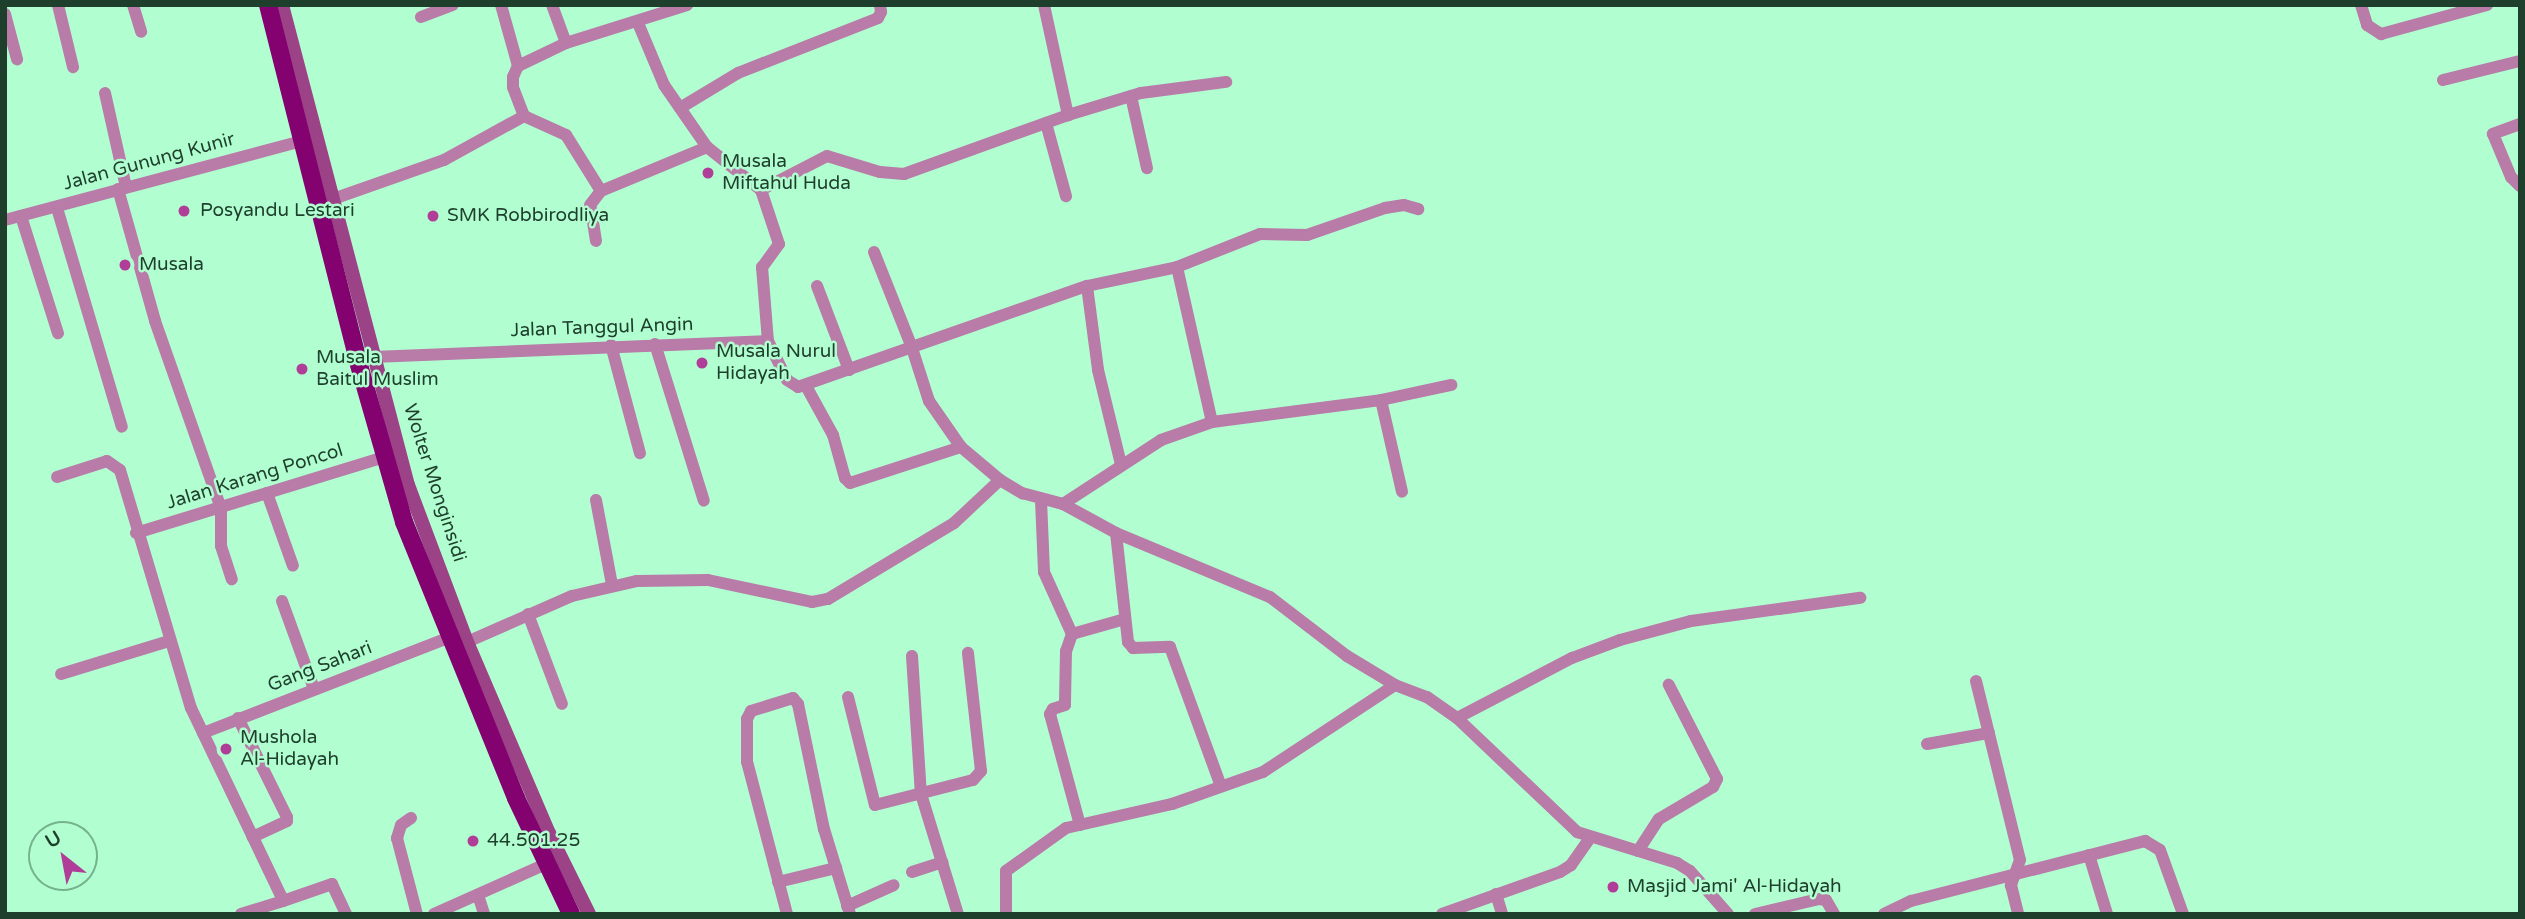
<!DOCTYPE html>
<html>
<head>
<meta charset="utf-8">
<style>
	body { margin:0 }
	#map { position:relative; width:2525px; height:919px; overflow:hidden; background:#b1ffd0; font-family:"Varela Round",sans-serif }
	div>[style] { position:absolute }
	[style*='--x'] { left:calc(var(--x)*1px); top:calc(var(--y)*1px); width:calc(var(--w)*1px); rotate:calc(var(--a)*1deg) }
	.minor>* { height:12px; margin:-6px; padding:0 6px; transform-origin:6px; border-radius:6px; background:#b97ba8 }
	.secondary>* { height:14px; margin:-7px; padding:0 7px; transform-origin:7px; border-radius:7px; background:#9c4287 }
	.primary>* { height:18px; margin:-9px; padding:0 9px; transform-origin:9px; border-radius:9px; background:#84026f }
	.dots>* { width:19px; height:19px; translate:-50% -50%; box-sizing:border-box; border:4px solid #b1ffd0; border-radius:50% }
	span { translate:-50% -50%; white-space:nowrap; text-align:center; line-height:1.15; -webkit-text-stroke:5px #b1ffd0; paint-order:stroke }
	.street-label { font-size:19px; color:#1f3f2d }
	.poi-label { font-size:19px; color:#1f3f2d }
	.left { translate:0 -50%; text-align:left }
	.frame { position:absolute; inset:0; border:7px solid #1f3f2d; pointer-events:none }
	.north { position:absolute; left:28px; top:821px; width:70px; height:70px; box-sizing:border-box; background:#b1ffd0; border:2px solid #77b28f; border-radius:50%; rotate:329deg; font-size:19px; font-weight:700; line-height:28px; text-align:center; color:#1f3f2d }
	.north::after { content:''; display:block; margin:auto; width:24px; height:32px; background:#b03e98; clip-path:polygon(50% 0,100% 100%,50% 72%,0 100%) }
</style>
</head>
<body>
<div id="map">
	<div class="minor">
		<i style="--x:58;--y:5;--w:64;--a:76.4"></i>
		<i style="--x:133;--y:5;--w:28;--a:73"></i>
		<i style="--x:501;--y:5;--w:63;--a:74.4"></i>
		<i style="--x:552;--y:5;--w:40;--a:69.8"></i>
		<i style="--x:1044;--y:5;--w:113;--a:77.7"></i>
		<i style="--x:2361;--y:5;--w:21;--a:73"></i>
		<i style="--x:2367;--y:25;--w:17;--a:33"></i>
		<i style="--x:2381;--y:34;--w:110;--a:-15.3"></i>
		<i style="--x:5;--y:14;--w:47;--a:75.1"></i>
		<i style="--x:421;--y:17;--w:34;--a:-21"></i>
		<i style="--x:638;--y:23;--w:67;--a:67.2"></i>
		<i style="--x:664;--y:85;--w:75;--a:55.3"></i>
		<i style="--x:707;--y:147;--w:69;--a:38.5"></i>
		<i style="--x:761;--y:190;--w:57;--a:71.6"></i>
		<i style="--x:779;--y:244;--w:29;--a:126"></i>
		<i style="--x:762;--y:267;--w:74;--a:85.4"></i>
		<i style="--x:2443;--y:80;--w:79;--a:-13.9"></i>
		<i style="--x:105;--y:93;--w:96;--a:77.4"></i>
		<i style="--x:1131;--y:96;--w:74;--a:77.5"></i>
		<i style="--x:680;--y:108;--w:68;--a:-31.1"></i>
		<i style="--x:738;--y:73;--w:150;--a:-21.4"></i>
		<i style="--x:878;--y:18;--w:7;--a:-63"></i>
		<i style="--x:881;--y:12;--w:7;--a:-98"></i>
		<i style="--x:524;--y:116;--w:46;--a:24.3"></i>
		<i style="--x:566;--y:135;--w:66;--a:58"></i>
		<i style="--x:601;--y:191;--w:115;--a:-22.5"></i>
		<i style="--x:1046;--y:123;--w:76;--a:74.7"></i>
		<i style="--x:2520;--y:124;--w:29;--a:160"></i>
		<i style="--x:2493;--y:134;--w:47;--a:67.3"></i>
		<i style="--x:2511;--y:177;--w:13;--a:45"></i>
		<i style="--x:118;--y:189;--w:137;--a:74.3"></i>
		<i style="--x:155;--y:321;--w:198;--a:70.6"></i>
		<i style="--x:221;--y:508;--w:38;--a:90"></i>
		<i style="--x:221;--y:546;--w:35;--a:72"></i>
		<i style="--x:761;--y:190;--w:74;--a:-27.3"></i>
		<i style="--x:827;--y:156;--w:55;--a:16.8"></i>
		<i style="--x:880;--y:172;--w:24;--a:5"></i>
		<i style="--x:904;--y:174;--w:174;--a:-19.8"></i>
		<i style="--x:1068;--y:115;--w:76;--a:-16.8"></i>
		<i style="--x:1141;--y:93;--w:86;--a:-7.4"></i>
		<i style="--x:333;--y:199;--w:118;--a:-19.4"></i>
		<i style="--x:444;--y:160;--w:91;--a:-28.8"></i>
		<i style="--x:524;--y:116;--w:31;--a:-111"></i>
		<i style="--x:513;--y:87;--w:10;--a:-90"></i>
		<i style="--x:513;--y:77;--w:12;--a:-66"></i>
		<i style="--x:518;--y:66;--w:53;--a:-25.6"></i>
		<i style="--x:566;--y:43;--w:127;--a:-17.4"></i>
		<i style="--x:57;--y:208;--w:228;--a:73.5"></i>
		<i style="--x:21;--y:216;--w:123;--a:72.5"></i>
		<i style="--x:5;--y:220;--w:307;--a:-14.9"></i>
		<i style="--x:596;--y:241;--w:36;--a:-99"></i>
		<i style="--x:590;--y:205;--w:18;--a:-52"></i>
		<i style="--x:874;--y:252;--w:100;--a:68.3"></i>
		<i style="--x:911;--y:345;--w:59;--a:72.2"></i>
		<i style="--x:929;--y:401;--w:56;--a:55.2"></i>
		<i style="--x:961;--y:447;--w:51;--a:40.2"></i>
		<i style="--x:1000;--y:480;--w:26;--a:31"></i>
		<i style="--x:1022;--y:493;--w:42;--a:15"></i>
		<i style="--x:1063;--y:504;--w:60;--a:28.7"></i>
		<i style="--x:1116;--y:533;--w:167;--a:22.6"></i>
		<i style="--x:1270;--y:597;--w:97;--a:37.5"></i>
		<i style="--x:1347;--y:656;--w:56;--a:31.1"></i>
		<i style="--x:1395;--y:685;--w:34;--a:21"></i>
		<i style="--x:1427;--y:697;--w:37;--a:35"></i>
		<i style="--x:1457;--y:718;--w:166;--a:43.5"></i>
		<i style="--x:1577;--y:832;--w:105;--a:17.2"></i>
		<i style="--x:1677;--y:863;--w:15;--a:32"></i>
		<i style="--x:1690;--y:871;--w:57;--a:48.5"></i>
		<i style="--x:1177;--y:267;--w:159;--a:77.3"></i>
		<i style="--x:817;--y:286;--w:90;--a:69.1"></i>
		<i style="--x:1087;--y:286;--w:85;--a:82.5"></i>
		<i style="--x:1098;--y:370;--w:97;--a:76.3"></i>
		<i style="--x:655;--y:344;--w:164;--a:72.7"></i>
		<i style="--x:611;--y:345;--w:112;--a:75"></i>
		<i style="--x:373;--y:357;--w:395;--a:-2.3"></i>
		<i style="--x:768;--y:341;--w:43;--a:64"></i>
		<i style="--x:787;--y:380;--w:13;--a:32"></i>
		<i style="--x:798;--y:387;--w:306;--a:-19.3"></i>
		<i style="--x:1087;--y:286;--w:92;--a:-11.9"></i>
		<i style="--x:1177;--y:267;--w:89;--a:-21.7"></i>
		<i style="--x:1260;--y:234;--w:47;--a:1.2"></i>
		<i style="--x:1307;--y:235;--w:83;--a:-19.1"></i>
		<i style="--x:1385;--y:208;--w:19;--a:-9"></i>
		<i style="--x:1404;--y:205;--w:15;--a:16"></i>
		<i style="--x:806;--y:386;--w:56;--a:61.1"></i>
		<i style="--x:833;--y:435;--w:45;--a:74.4"></i>
		<i style="--x:845;--y:478;--w:7;--a:45"></i>
		<i style="--x:850;--y:483;--w:117;--a:-18"></i>
		<i style="--x:1381;--y:400;--w:94;--a:77.1"></i>
		<i style="--x:57;--y:477;--w:52;--a:-17.7"></i>
		<i style="--x:107;--y:461;--w:16;--a:35"></i>
		<i style="--x:120;--y:470;--w:248;--a:73.4"></i>
		<i style="--x:191;--y:708;--w:211;--a:64.4"></i>
		<i style="--x:282;--y:898;--w:3;--a:72"></i>
		<i style="--x:283;--y:901;--w:44;--a:162.8"></i>
		<i style="--x:267;--y:493;--w:77;--a:70.4"></i>
		<i style="--x:596;--y:500;--w:86;--a:79.3"></i>
		<i style="--x:1041;--y:500;--w:72;--a:87.6"></i>
		<i style="--x:1044;--y:572;--w:68;--a:65.7"></i>
		<i style="--x:1072;--y:634;--w:18;--a:109"></i>
		<i style="--x:1066;--y:651;--w:54;--a:91.1"></i>
		<i style="--x:1065;--y:705;--w:13;--a:162"></i>
		<i style="--x:1053;--y:709;--w:6;--a:121"></i>
		<i style="--x:1050;--y:714;--w:115;--a:74.9"></i>
		<i style="--x:1063;--y:504;--w:117;--a:-33.1"></i>
		<i style="--x:1161;--y:440;--w:54;--a:-19.4"></i>
		<i style="--x:1212;--y:422;--w:170;--a:-7.4"></i>
		<i style="--x:1381;--y:400;--w:72;--a:-12.1"></i>
		<i style="--x:136;--y:533;--w:259;--a:-17"></i>
		<i style="--x:1116;--y:533;--w:110;--a:83.7"></i>
		<i style="--x:1128;--y:642;--w:8;--a:50"></i>
		<i style="--x:1133;--y:648;--w:37;--a:-2"></i>
		<i style="--x:1170;--y:647;--w:148;--a:69.9"></i>
		<i style="--x:282;--y:601;--w:94;--a:70"></i>
		<i style="--x:528;--y:614;--w:96;--a:69.3"></i>
		<i style="--x:1072;--y:634;--w:55;--a:-15.8"></i>
		<i style="--x:467;--y:642;--w:115;--a:-23.7"></i>
		<i style="--x:572;--y:596;--w:67;--a:-13"></i>
		<i style="--x:637;--y:581;--w:71;--a:-0.8"></i>
		<i style="--x:708;--y:580;--w:106;--a:11.9"></i>
		<i style="--x:812;--y:602;--w:16;--a:-11"></i>
		<i style="--x:828;--y:599;--w:147;--a:-31.1"></i>
		<i style="--x:954;--y:523;--w:63;--a:-43.1"></i>
		<i style="--x:912;--y:656;--w:138;--a:86.3"></i>
		<i style="--x:921;--y:794;--w:126;--a:72.9"></i>
		<i style="--x:61;--y:674;--w:113;--a:-17"></i>
		<i style="--x:1976;--y:681;--w:184;--a:76.2"></i>
		<i style="--x:2020;--y:860;--w:27;--a:110"></i>
		<i style="--x:2011;--y:885;--w:30;--a:76"></i>
		<i style="--x:848;--y:697;--w:111;--a:76"></i>
		<i style="--x:875;--y:805;--w:101;--a:-14.3"></i>
		<i style="--x:973;--y:780;--w:12;--a:-48"></i>
		<i style="--x:981;--y:771;--w:119;--a:-96.3"></i>
		<i style="--x:238;--y:718;--w:110;--a:63.7"></i>
		<i style="--x:287;--y:817;--w:4;--a:90"></i>
		<i style="--x:287;--y:821;--w:38;--a:155"></i>
		<i style="--x:1457;--y:718;--w:130;--a:-27.6"></i>
		<i style="--x:1572;--y:658;--w:51;--a:-20.6"></i>
		<i style="--x:1620;--y:640;--w:73;--a:-15"></i>
		<i style="--x:1691;--y:621;--w:171;--a:-7.8"></i>
		<i style="--x:203;--y:733;--w:265;--a:-21.2"></i>
		<i style="--x:1927;--y:744;--w:63;--a:-10.1"></i>
		<i style="--x:411;--y:818;--w:12;--a:145"></i>
		<i style="--x:401;--y:825;--w:14;--a:107"></i>
		<i style="--x:397;--y:838;--w:79;--a:75.3"></i>
		<i style="--x:1638;--y:851;--w:38;--a:-57"></i>
		<i style="--x:1659;--y:819;--w:63;--a:-30.7"></i>
		<i style="--x:1713;--y:787;--w:9;--a:-63"></i>
		<i style="--x:1717;--y:779;--w:106;--a:-117.1"></i>
		<i style="--x:2089;--y:855;--w:62;--a:73"></i>
		<i style="--x:912;--y:872;--w:32;--a:-18"></i>
		<i style="--x:778;--y:882;--w:60;--a:-13.6"></i>
		<i style="--x:1496;--y:894;--w:21;--a:73"></i>
		<i style="--x:478;--y:895;--w:20;--a:72"></i>
		<i style="--x:283;--y:901;--w:52;--a:-19.1"></i>
		<i style="--x:332;--y:884;--w:33;--a:65"></i>
		<i style="--x:847;--y:906;--w:51;--a:-24.1"></i>
		<i style="--x:434;--y:914;--w:123;--a:-24.1"></i>
		<i style="--x:787;--y:914;--w:157;--a:-104.7"></i>
		<i style="--x:747;--y:762;--w:43;--a:-90"></i>
		<i style="--x:747;--y:719;--w:9;--a:-63"></i>
		<i style="--x:751;--y:711;--w:44;--a:-17.2"></i>
		<i style="--x:793;--y:698;--w:8;--a:50"></i>
		<i style="--x:798;--y:704;--w:128;--a:78.3"></i>
		<i style="--x:824;--y:829;--w:89;--a:73"></i>
		<i style="--x:1006;--y:914;--w:43;--a:-90"></i>
		<i style="--x:1006;--y:871;--w:74;--a:-35.6"></i>
		<i style="--x:1066;--y:828;--w:109;--a:-12.8"></i>
		<i style="--x:1172;--y:804;--w:96;--a:-19.4"></i>
		<i style="--x:1263;--y:772;--w:158;--a:-33.4"></i>
		<i style="--x:1442;--y:914;--w:125;--a:-19.6"></i>
		<i style="--x:1560;--y:872;--w:13;--a:-32"></i>
		<i style="--x:1571;--y:865;--w:33;--a:-55"></i>
		<i style="--x:1755;--y:914;--w:66;--a:-13.2"></i>
		<i style="--x:1819;--y:899;--w:7;--a:8"></i>
		<i style="--x:1826;--y:900;--w:16;--a:60"></i>
		<i style="--x:1884;--y:914;--w:30;--a:-26"></i>
		<i style="--x:1911;--y:901;--w:242;--a:-14.4"></i>
		<i style="--x:2145;--y:841;--w:17;--a:31"></i>
		<i style="--x:2160;--y:850;--w:68;--a:70.2"></i>
	</div>
	<div class="secondary">
		<i style="--x:282;--y:5;--w:496;--a:75.3"></i>
		<i style="--x:408;--y:485;--w:168;--a:69.4"></i>
		<i style="--x:467;--y:642;--w:208;--a:66.8"></i>
		<i style="--x:549;--y:833;--w:90;--a:63.7"></i>
	</div>
	<div class="primary">
		<i style="--x:268;--y:5;--w:364;--a:75.8"></i>
		<i style="--x:357;--y:358;--w:171;--a:74"></i>
		<i style="--x:404;--y:522;--w:298;--a:67.9"></i>
		<i style="--x:516;--y:798;--w:128;--a:64.6"></i>
	</div>
	<div class="dots">
		<i style="left:708px;top:173px;background:#b03e98"></i>
		<i style="left:184px;top:211px;background:#b03e98"></i>
		<i style="left:433px;top:216px;background:#b03e98"></i>
		<i style="left:125px;top:265px;background:#b03e98"></i>
		<i style="left:702px;top:363px;background:#b03e98"></i>
		<i style="left:302px;top:369px;background:#b03e98"></i>
		<i style="left:226px;top:749px;background:#b03e98"></i>
		<i style="left:473px;top:841px;background:#b03e98"></i>
		<i style="left:1613px;top:887px;background:#b03e98"></i>
	</div>
	<div class="street-label">
		<span style="left:149px;top:162px;rotate:-15deg">Jalan Gunung Kunir</span>
		<span style="left:602px;top:328px;rotate:-2deg">Jalan Tanggul Angin</span>
		<span style="left:255px;top:477px;rotate:-17deg">Jalan Karang Poncol</span>
		<span style="left:434px;top:483px;rotate:72deg">Wolter Monginsidi</span>
		<span style="left:320px;top:667px;rotate:-21deg">Gang Sahari</span>
	</div>
	<div class="poi-label">
		<span class="left" style="left:722px;top:173px">Musala<br>Miftahul Huda</span>
		<span class="left" style="left:200px;top:211px">Posyandu Lestari</span>
		<span class="left" style="left:447px;top:216px">SMK Robbirodliya</span>
		<span class="left" style="left:139px;top:265px">Musala</span>
		<span class="left" style="left:716px;top:363px">Musala Nurul<br>Hidayah</span>
		<span class="left" style="left:316px;top:369px">Musala<br>Baitul Muslim</span>
		<span class="left" style="left:240px;top:749px">Mushola<br>Al-Hidayah</span>
		<span class="left" style="left:487px;top:841px">44.501.25</span>
		<span class="left" style="left:1627px;top:887px">Masjid Jami' Al-Hidayah</span>
	</div>
	<div class="frame"></div>
	<div class="north">U</div>
</div>
</body>
</html>
